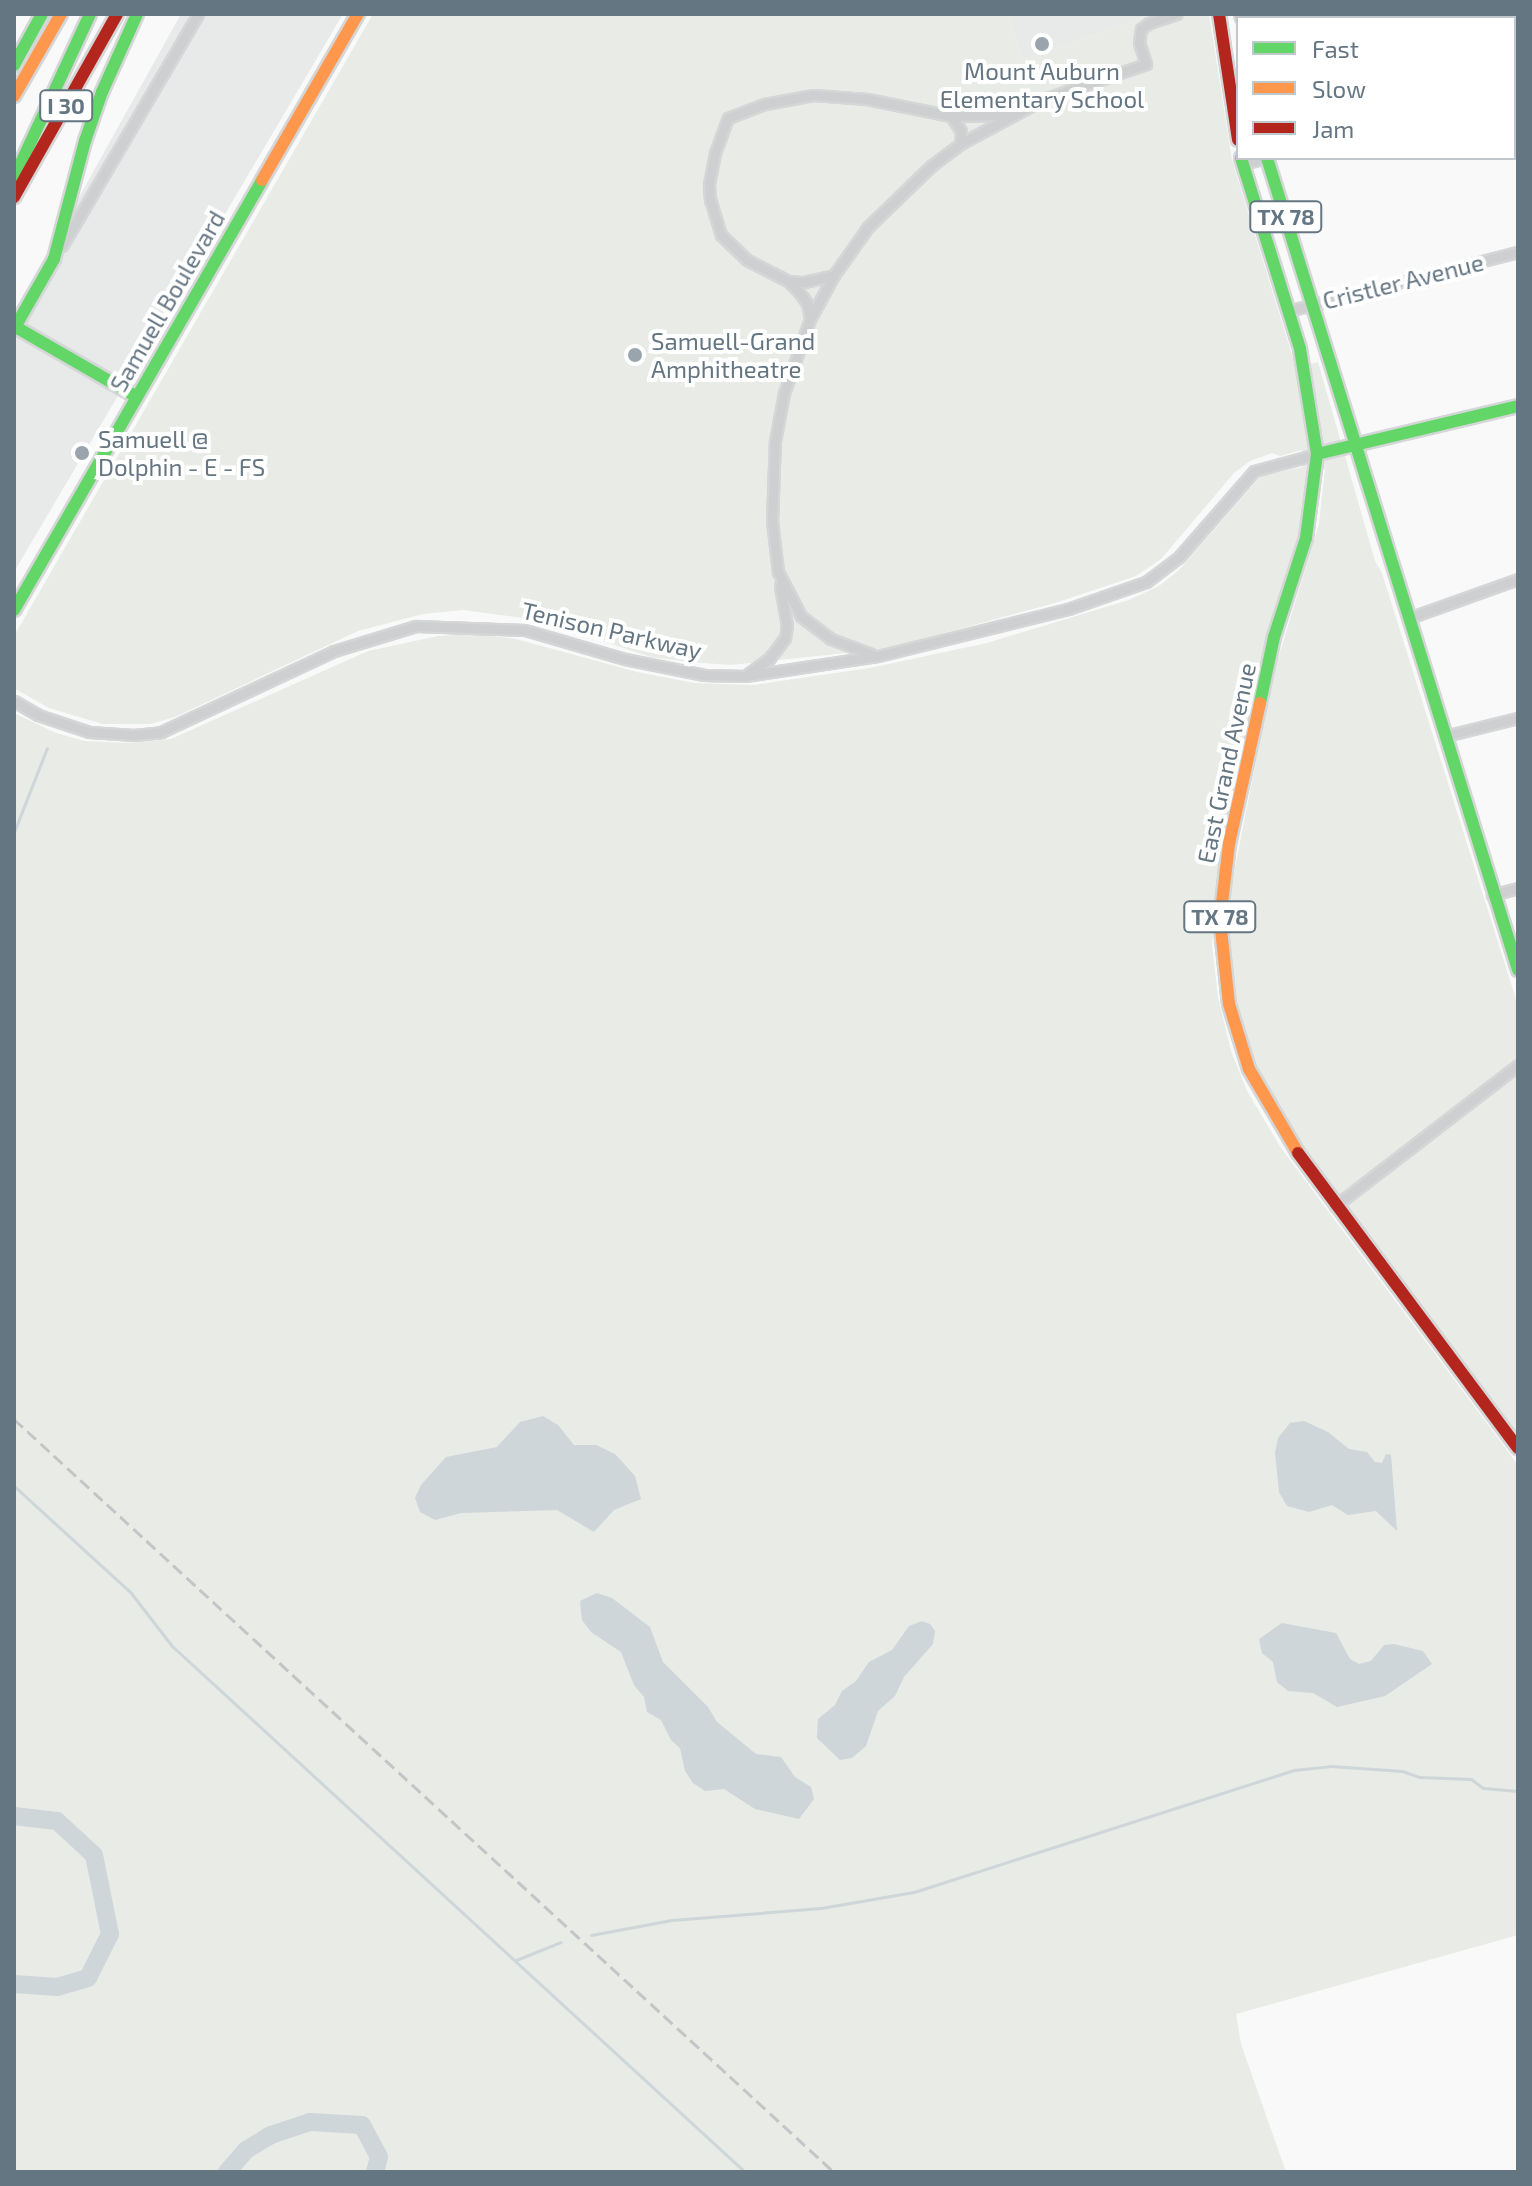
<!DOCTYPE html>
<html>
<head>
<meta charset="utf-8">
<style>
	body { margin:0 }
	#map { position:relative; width:1532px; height:2186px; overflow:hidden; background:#f9f9f9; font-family:"Exo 2",sans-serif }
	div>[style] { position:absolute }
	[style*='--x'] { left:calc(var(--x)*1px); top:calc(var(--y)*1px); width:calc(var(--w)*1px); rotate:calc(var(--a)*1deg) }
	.built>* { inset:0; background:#e8e9e9 }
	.green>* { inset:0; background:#e8ebe6 }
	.water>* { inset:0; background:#ced6d9 }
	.stream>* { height:3px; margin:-1.5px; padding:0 1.5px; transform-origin:1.5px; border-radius:1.5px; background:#ced6d9 }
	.river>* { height:18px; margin:-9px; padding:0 9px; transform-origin:9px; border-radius:9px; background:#ced6d9 }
	.roads { filter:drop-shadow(2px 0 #d5d6d7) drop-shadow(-2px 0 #d5d6d7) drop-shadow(0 2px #d5d6d7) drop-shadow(0 -2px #d5d6d7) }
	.street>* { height:9px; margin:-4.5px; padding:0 4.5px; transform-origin:4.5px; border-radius:4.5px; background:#cecfd0 }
	.fast>* { height:12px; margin:-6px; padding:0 6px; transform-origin:6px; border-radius:6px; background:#63d668 }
	.slow>* { height:12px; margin:-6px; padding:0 6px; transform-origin:6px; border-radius:6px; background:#ff974d }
	.jam>* { height:12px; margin:-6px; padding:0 6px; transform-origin:6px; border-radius:6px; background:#b3261e }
	.rail>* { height:3px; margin-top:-1.5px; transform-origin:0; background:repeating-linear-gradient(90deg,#c3c5c6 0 12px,transparent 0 18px) }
	.dots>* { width:22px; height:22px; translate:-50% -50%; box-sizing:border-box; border:4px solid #fff; border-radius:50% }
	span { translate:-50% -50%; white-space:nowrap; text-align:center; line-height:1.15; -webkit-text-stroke:8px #fff; paint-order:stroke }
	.shield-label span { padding:2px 6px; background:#fff; border:2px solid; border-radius:6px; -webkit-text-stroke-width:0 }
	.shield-label { font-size:22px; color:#657683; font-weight:700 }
	.poi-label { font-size:24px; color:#657683 }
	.left { translate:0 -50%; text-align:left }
	.street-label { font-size:24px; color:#657683 }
	.frame { position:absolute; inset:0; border:16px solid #657683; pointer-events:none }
	.legend { position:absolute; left:1236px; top:16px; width:280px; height:144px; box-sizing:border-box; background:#fff; border:2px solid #c1c8cd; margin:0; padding:10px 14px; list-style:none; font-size:24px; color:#657683 }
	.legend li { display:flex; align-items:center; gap:16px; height:40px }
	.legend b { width:40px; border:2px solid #c1c8cd }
</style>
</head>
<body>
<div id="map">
	<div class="built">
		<i style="clip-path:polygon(181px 14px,343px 14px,14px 572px,14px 314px)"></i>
		<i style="clip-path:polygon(1008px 14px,1152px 14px,1023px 60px)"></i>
	</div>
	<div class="green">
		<i style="clip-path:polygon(373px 14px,1008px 14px,1023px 60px,1152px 14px,1209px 14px,1232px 160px,1296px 368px,1318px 362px,1375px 561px,1382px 573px,1518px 1006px,1518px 1436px,1293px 1137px,1253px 1065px,1239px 1019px,1229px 952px,1230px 893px,1273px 675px,1319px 524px,1325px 469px,1307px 471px,1302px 528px,1260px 661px,1215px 893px,1212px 945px,1218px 997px,1231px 1051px,1247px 1091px,1281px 1148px,1518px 1465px,1518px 1935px,1236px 2014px,1241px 2044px,1286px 2172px,14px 2172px,14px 713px,56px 733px,84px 741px,128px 743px,171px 739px,368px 651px,438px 636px,477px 634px,516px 639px,637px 672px,694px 683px,753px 685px,870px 668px,987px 643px,1129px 600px,1159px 586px,1179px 570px,1261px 476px,1303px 467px,1302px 450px,1280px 456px,1272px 453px,1250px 461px,1235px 472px,1161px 559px,1136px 576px,1055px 603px,885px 649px,731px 665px,690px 662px,651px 657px,538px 620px,463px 610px,423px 614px,358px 631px,175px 717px,150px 724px,103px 724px,49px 708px,14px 688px,14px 636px)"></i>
	</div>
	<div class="water">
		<i style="clip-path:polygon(543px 1416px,558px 1425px,574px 1445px,596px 1445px,615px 1454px,635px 1476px,641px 1499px,614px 1510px,594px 1532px,557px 1510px,461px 1513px,435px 1520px,420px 1512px,415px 1498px,421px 1485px,446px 1457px,497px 1447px,520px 1422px)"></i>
		<i style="clip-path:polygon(1304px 1421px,1328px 1432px,1349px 1449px,1367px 1452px,1375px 1462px,1382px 1463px,1386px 1454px,1391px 1455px,1397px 1531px,1376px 1511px,1348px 1515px,1332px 1505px,1309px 1512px,1287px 1506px,1279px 1492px,1275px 1453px,1278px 1438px,1290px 1423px)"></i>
		<i style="clip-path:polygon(597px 1593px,612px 1598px,650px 1627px,663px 1662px,708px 1707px,717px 1722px,756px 1754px,781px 1757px,795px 1777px,811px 1787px,814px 1799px,799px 1819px,755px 1809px,724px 1789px,705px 1791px,693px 1783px,685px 1771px,680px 1748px,671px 1740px,661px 1720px,647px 1712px,644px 1697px,634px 1685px,621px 1652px,591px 1632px,582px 1620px,580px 1601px)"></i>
		<i style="clip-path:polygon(922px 1621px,930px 1624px,935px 1631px,933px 1644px,904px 1677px,895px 1696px,878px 1711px,866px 1746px,852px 1758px,840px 1760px,817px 1738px,818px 1719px,835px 1705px,842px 1691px,856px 1681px,869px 1662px,892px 1650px,909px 1626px)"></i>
		<i style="clip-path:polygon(1282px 1623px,1336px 1633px,1350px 1659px,1359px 1664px,1371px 1661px,1384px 1645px,1394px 1644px,1423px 1651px,1432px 1664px,1385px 1696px,1337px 1707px,1313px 1693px,1288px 1691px,1277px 1682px,1273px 1662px,1262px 1653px,1259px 1639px)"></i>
	</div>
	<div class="stream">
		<i style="--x:14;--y:832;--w:90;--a:-68.6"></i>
		<i style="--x:14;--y:1486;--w:159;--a:42.4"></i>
		<i style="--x:131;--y:1593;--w:67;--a:52.3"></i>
		<i style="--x:172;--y:1646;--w:778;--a:42.55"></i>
		<i style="--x:591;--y:1935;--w:82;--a:-10.5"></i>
		<i style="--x:672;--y:1920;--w:149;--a:-4.6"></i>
		<i style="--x:821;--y:1908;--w:94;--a:-9.8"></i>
		<i style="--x:914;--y:1892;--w:399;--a:-17.8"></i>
		<i style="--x:1294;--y:1770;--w:37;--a:-6"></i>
		<i style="--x:1331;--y:1766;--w:71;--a:4"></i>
		<i style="--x:1402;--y:1771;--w:18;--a:19"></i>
		<i style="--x:1419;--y:1777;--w:52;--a:2.2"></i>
		<i style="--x:1471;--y:1779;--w:15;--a:37"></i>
		<i style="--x:1483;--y:1788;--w:35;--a:5"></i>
		<i style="--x:516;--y:1960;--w:48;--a:-21.8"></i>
	</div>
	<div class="river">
		<i style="--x:14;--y:1816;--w:43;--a:6.6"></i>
		<i style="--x:57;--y:1821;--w:50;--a:42.6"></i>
		<i style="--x:94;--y:1855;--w:81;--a:78.6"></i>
		<i style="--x:110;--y:1934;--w:49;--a:116.6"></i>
		<i style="--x:88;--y:1978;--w:32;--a:164"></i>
		<i style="--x:57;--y:1987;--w:43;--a:-176"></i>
		<i style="--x:227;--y:2172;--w:29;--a:-49"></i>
		<i style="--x:246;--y:2150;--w:29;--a:-31"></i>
		<i style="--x:271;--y:2135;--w:41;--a:-18.4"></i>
		<i style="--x:310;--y:2122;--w:52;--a:3.3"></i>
		<i style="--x:362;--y:2125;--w:36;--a:62"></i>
		<i style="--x:379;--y:2157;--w:16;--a:105"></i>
	</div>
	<div class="roads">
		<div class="street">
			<i style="--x:1514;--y:95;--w:4;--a:-14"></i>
			<i style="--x:951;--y:116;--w:18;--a:56"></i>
			<i style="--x:961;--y:131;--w:13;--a:94"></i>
			<i style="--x:1243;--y:164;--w:24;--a:-15"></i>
			<i style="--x:62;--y:246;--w:269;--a:-59.6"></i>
			<i style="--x:788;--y:281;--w:16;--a:4"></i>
			<i style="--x:804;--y:282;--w:31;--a:-13"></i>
			<i style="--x:1288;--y:311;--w:237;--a:-14.4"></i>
			<i style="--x:810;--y:318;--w:15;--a:-101"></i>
			<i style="--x:807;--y:303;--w:14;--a:-126"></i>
			<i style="--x:799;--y:292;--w:16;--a:-135"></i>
			<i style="--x:788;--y:281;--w:46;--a:-152.9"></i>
			<i style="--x:747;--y:260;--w:36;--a:-136"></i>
			<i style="--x:721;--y:235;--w:37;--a:-107"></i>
			<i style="--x:710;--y:200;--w:16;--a:-94"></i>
			<i style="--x:709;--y:184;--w:32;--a:-79"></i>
			<i style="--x:715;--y:153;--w:37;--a:-70"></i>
			<i style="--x:728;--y:118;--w:40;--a:-21"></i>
			<i style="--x:765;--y:104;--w:49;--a:-10.6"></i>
			<i style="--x:813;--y:95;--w:54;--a:4.2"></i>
			<i style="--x:867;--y:99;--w:86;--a:11.4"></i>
			<i style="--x:951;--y:116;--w:56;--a:-1"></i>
			<i style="--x:1409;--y:618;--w:116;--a:-19.7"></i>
			<i style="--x:871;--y:654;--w:43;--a:-159.4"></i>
			<i style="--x:831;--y:639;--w:38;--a:-143"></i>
			<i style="--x:801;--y:616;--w:50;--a:-117.6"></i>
			<i style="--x:778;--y:572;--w:51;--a:-96.7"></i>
			<i style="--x:772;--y:521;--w:80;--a:-87.9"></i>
			<i style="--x:775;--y:441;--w:49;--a:-79.4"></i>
			<i style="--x:784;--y:393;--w:78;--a:-70.6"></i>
			<i style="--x:810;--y:319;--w:50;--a:-61.4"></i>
			<i style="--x:834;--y:275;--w:59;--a:-54.7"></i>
			<i style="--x:868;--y:227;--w:88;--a:-44.1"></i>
			<i style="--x:931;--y:166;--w:36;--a:-37"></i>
			<i style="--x:960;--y:144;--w:95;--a:-28.2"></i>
			<i style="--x:1044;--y:99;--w:108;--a:-18.9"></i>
			<i style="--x:1146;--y:64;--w:22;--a:-108"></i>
			<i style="--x:1139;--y:43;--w:14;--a:-82"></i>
			<i style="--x:1141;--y:29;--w:10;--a:-37"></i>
			<i style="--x:1149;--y:23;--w:29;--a:-18"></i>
			<i style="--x:748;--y:674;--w:26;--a:-36"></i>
			<i style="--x:769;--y:659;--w:26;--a:-53"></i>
			<i style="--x:785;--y:638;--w:12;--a:-81"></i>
			<i style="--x:787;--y:626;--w:41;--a:-99.9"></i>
			<i style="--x:14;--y:701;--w:28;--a:30"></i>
			<i style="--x:38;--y:715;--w:54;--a:18.4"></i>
			<i style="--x:89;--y:732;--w:45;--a:3.8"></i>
			<i style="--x:134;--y:735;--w:27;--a:-6"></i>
			<i style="--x:161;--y:732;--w:191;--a:-25.1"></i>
			<i style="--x:334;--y:651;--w:86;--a:-17"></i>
			<i style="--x:416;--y:626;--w:109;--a:2.1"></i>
			<i style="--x:525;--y:630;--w:104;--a:16.2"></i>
			<i style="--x:625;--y:659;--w:81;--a:11.4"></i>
			<i style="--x:704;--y:675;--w:41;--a:1.4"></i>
			<i style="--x:745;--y:676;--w:134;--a:-8.6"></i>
			<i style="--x:878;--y:656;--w:196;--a:-13.9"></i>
			<i style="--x:1068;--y:609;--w:83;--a:-19.1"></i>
			<i style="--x:1146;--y:582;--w:41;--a:-37.1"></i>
			<i style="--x:1179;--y:557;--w:114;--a:-48.9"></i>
			<i style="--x:1254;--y:471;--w:65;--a:-15.1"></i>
			<i style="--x:1445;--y:736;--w:75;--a:-13.9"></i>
			<i style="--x:1492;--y:895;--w:27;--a:-15"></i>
			<i style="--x:1335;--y:1206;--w:231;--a:-37.6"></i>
		</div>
		<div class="fast">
			<i style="--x:14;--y:65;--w:58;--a:-61.2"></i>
			<i style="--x:1241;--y:158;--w:200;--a:72.8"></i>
			<i style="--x:1300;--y:349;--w:106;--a:80.8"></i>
			<i style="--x:1317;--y:454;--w:85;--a:97.5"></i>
			<i style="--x:1306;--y:538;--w:104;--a:107.9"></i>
			<i style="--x:1274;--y:637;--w:67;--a:102"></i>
			<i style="--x:1267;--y:158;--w:850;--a:72.82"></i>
			<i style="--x:14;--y:178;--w:181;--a:-65.1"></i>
			<i style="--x:54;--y:259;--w:122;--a:-75.3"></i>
			<i style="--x:85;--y:141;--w:52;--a:-70.9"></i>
			<i style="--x:102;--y:92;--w:85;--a:-65.8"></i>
			<i style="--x:14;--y:326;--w:142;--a:30"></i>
			<i style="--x:14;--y:329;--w:81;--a:-60.3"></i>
			<i style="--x:1317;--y:454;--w:207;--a:-13.4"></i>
			<i style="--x:14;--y:610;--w:496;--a:-60"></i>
		</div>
		<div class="slow">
			<i style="--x:1241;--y:14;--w:4;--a:76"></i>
			<i style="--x:14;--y:96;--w:95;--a:-60.2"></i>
			<i style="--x:262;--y:180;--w:192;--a:-60"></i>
			<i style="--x:1260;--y:703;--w:144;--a:102.4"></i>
			<i style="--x:1229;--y:844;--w:77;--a:96.8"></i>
			<i style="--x:1220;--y:920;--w:84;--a:83.9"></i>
			<i style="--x:1229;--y:1004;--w:68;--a:72.9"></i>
			<i style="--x:1249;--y:1069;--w:97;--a:59.7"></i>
		</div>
		<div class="jam">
			<i style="--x:1219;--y:14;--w:127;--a:81.4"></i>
			<i style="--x:14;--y:197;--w:210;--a:-60.6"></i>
			<i style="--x:1298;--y:1153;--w:368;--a:53.3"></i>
		</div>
	</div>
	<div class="rail">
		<i style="--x:14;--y:1419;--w:1113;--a:42.56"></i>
	</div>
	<div class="dots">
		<i style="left:1042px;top:44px;background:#99a4ac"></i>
		<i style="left:635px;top:355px;background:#99a4ac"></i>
		<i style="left:82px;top:453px;background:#99a4ac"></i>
	</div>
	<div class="shield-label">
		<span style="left:66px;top:106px">I 30</span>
		<span style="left:1286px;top:217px">TX 78</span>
		<span style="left:1220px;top:917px">TX 78</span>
	</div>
	<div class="poi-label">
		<span style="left:1042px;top:85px">Mount Auburn<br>Elementary School</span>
		<span class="left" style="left:651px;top:355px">Samuell-Grand<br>Amphitheatre</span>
		<span class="left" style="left:98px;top:453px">Samuell @<br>Dolphin - E - FS</span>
	</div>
	<div class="street-label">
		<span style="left:1403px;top:281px;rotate:-14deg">Cristler Avenue</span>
		<span style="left:167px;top:301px;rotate:-60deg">Samuell Boulevard</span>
		<span style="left:612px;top:630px;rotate:13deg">Tenison Parkway</span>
		<span style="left:1226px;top:763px;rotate:-78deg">East Grand Avenue</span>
	</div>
	<div class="frame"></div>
	<ul class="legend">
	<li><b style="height:10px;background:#63d668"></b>Fast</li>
	<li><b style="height:10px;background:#ff974d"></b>Slow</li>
	<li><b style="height:10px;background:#b3261e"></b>Jam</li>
	</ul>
</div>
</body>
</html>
